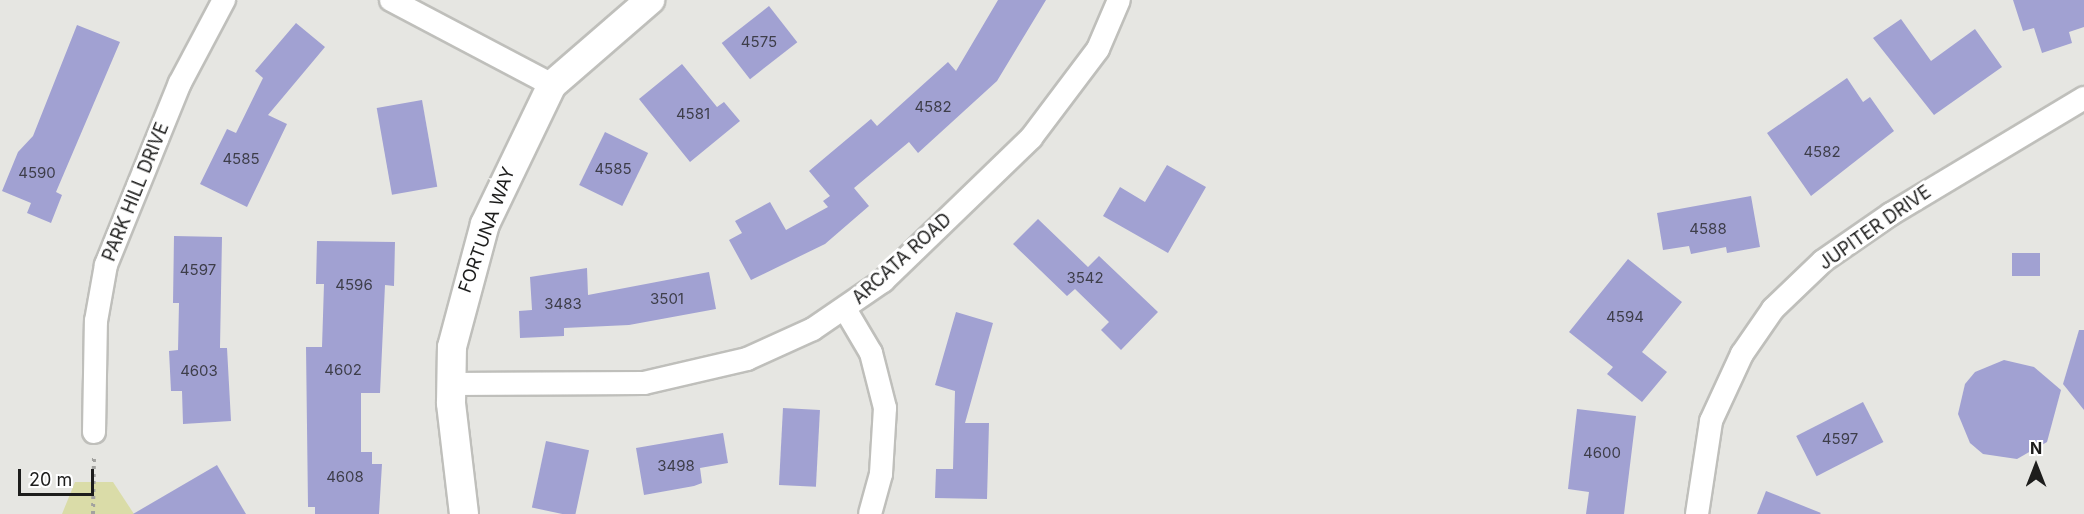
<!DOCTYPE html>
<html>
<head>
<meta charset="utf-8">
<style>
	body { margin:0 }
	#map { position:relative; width:2084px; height:514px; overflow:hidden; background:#e6e6e2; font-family:Inter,sans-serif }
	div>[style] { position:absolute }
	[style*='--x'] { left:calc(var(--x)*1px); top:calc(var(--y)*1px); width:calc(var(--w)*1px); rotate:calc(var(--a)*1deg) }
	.green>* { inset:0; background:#dadca8 }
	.building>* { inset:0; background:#a1a1d2; transform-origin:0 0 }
	.path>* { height:4px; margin-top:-2px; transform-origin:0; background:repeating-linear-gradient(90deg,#a2a29f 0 3px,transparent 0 7.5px) }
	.roads { filter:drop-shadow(2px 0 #bfbfbb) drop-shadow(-2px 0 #bfbfbb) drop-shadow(0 2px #bfbfbb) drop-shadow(0 -2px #bfbfbb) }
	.minor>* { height:22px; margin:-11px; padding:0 11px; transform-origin:11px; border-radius:11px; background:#fff }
	.tertiary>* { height:28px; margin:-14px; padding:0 14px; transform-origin:14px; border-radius:14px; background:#fff }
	span { translate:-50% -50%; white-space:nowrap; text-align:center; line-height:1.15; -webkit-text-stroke:6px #fff; paint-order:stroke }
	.number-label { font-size:15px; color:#3e3e4a }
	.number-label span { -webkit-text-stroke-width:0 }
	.street-label { font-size:18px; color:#1d1d1c }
	.north { position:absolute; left:2006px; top:436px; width:60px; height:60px; -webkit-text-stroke:4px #fff; paint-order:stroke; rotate:0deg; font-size:16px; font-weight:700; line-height:24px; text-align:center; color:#1d1d1c }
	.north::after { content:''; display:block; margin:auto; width:21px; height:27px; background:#1d1d1c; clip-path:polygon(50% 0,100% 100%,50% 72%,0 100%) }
	.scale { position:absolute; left:18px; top:469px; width:76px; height:27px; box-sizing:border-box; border:3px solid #1d1d1c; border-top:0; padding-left:8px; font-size:18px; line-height:21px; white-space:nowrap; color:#1d1d1c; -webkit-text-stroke:4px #fff; paint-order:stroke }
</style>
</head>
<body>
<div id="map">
	<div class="green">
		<i style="clip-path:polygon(75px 482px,113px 482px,134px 514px,62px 514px)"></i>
	</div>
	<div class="building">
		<i style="clip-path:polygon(998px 0,1046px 0,997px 81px,918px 153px,909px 142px,854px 188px,869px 206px,825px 244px,751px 280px,729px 240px,742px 233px,735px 221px,770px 202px,786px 230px,828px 207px,823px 201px,830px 196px,809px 171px,871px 119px,877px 126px,948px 62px,956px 71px)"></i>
		<i style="clip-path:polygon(2013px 0,2084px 0,2084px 27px,2069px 32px,2072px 43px,2042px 53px,2034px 28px,2023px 31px)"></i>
		<i style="left:769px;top:6px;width:46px;height:60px;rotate:52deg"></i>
		<i style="clip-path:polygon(1901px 19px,1931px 61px,1975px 29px,2002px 67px,1934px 115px,1873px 38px)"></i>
		<i style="clip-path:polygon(296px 23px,325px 47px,268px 115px,287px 124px,247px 207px,200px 184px,227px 129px,236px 133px,263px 78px,255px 71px)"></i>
		<i style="clip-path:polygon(77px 25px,120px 42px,56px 192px,62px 195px,51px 223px,27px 213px,31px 203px,2px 191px,18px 152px,33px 136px)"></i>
		<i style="clip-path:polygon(682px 64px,717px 107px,724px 102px,740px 121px,690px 162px,639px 99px)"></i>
		<i style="clip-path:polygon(1847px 78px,1863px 102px,1870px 97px,1894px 131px,1811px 196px,1767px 133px)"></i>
		<i style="left:422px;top:100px;width:88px;height:46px;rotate:80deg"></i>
		<i style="left:605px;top:132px;width:48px;height:59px;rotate:26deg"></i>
		<i style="clip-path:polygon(1167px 165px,1206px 187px,1168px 253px,1103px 216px,1120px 187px,1145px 202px)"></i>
		<i style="clip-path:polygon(1751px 196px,1760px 247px,1727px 253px,1726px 247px,1691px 254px,1689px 246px,1663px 250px,1657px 213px)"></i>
		<i style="clip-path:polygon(1038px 219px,1088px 267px,1099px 256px,1158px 312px,1121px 350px,1101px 330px,1109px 322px,1075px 289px,1067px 296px,1013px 244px)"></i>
		<i style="clip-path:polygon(174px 236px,222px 237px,220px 348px,227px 348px,231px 421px,183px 424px,182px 391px,171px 391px,169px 351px,178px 350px,179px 303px,173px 303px)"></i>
		<i style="clip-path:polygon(317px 241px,395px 242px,394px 286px,385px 285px,380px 393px,361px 393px,361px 452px,372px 452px,372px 464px,382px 464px,379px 514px,315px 514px,315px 507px,308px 507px,306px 347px,322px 347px,324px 284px,316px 284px)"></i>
		<i style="left:2012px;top:253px;width:28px;height:23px"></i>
		<i style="clip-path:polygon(1628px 259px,1682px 302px,1642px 352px,1667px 372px,1642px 402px,1607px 374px,1613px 367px,1569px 332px)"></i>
		<i style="clip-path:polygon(587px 268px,588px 295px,709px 272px,716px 309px,629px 325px,564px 328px,564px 336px,520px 338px,519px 311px,532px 310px,530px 277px)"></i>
		<i style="clip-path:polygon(956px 312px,993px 323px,965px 423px,989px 423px,987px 499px,935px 498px,936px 469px,953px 469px,955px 391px,935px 385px)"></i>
		<i style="clip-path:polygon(2079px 330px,2084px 330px,2084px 410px,2063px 384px)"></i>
		<i style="clip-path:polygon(2004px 360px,2034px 367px,2061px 390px,2047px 442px,2017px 459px,1983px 454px,1970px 443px,1958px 414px,1965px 384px,1975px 372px)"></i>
		<i style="left:1863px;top:402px;width:45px;height:75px;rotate:63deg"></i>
		<i style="left:783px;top:408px;width:37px;height:77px;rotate:3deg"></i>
		<i style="clip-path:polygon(1577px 409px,1636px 416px,1624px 514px,1586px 514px,1589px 492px,1568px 489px)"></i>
		<i style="clip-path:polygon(723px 433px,728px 463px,700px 468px,702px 483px,694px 486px,644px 495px,636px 448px)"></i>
		<i style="left:546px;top:441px;width:44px;height:68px;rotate:12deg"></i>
		<i style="clip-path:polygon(217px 465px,246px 514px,133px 514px)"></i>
		<i style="clip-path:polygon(1766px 491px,1821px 513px,1820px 514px,1757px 514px)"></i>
	</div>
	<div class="path">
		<i style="--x:93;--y:514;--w:60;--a:-89"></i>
	</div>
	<div class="roads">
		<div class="minor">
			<i style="--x:391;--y:0;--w:182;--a:27.8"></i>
			<i style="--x:845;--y:309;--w:51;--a:59.4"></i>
			<i style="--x:871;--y:353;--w:57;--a:75.7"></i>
			<i style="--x:885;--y:408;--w:66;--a:93.5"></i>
			<i style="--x:881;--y:474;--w:41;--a:105.4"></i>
			<i style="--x:450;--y:384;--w:194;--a:-0.3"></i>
			<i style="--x:644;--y:383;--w:106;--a:-13.1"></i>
			<i style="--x:747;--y:359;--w:72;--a:-24.4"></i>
			<i style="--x:813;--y:329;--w:85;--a:-34.4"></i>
			<i style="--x:883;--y:281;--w:206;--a:-44"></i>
			<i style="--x:1031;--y:138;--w:111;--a:-53"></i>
			<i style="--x:1098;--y:49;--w:53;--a:-66.8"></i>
			<i style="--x:94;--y:432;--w:111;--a:-89"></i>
			<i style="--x:96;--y:321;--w:57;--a:-79.9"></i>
			<i style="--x:106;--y:265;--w:196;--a:-67.9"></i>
			<i style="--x:180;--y:83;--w:94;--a:-62.1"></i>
			<i style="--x:1697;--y:514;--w:94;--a:-81.4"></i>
			<i style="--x:1711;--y:421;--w:74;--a:-65.2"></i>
			<i style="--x:1742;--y:354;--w:55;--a:-55.4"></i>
			<i style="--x:1773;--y:309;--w:69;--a:-43.8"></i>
			<i style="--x:1823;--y:261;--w:83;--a:-34.7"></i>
			<i style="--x:1891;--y:214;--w:225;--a:-31"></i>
		</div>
		<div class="tertiary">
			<i style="--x:464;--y:514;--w:112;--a:-96.7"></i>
			<i style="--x:451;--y:403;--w:56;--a:-89"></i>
			<i style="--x:452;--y:347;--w:127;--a:-75"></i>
			<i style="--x:485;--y:224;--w:154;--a:-64.3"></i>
			<i style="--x:552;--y:85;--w:130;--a:-40.9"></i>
		</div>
	</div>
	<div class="number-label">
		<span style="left:759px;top:42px">4575</span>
		<span style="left:933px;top:107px">4582</span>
		<span style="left:693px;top:114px">4581</span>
		<span style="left:1822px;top:152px">4582</span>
		<span style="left:241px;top:159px">4585</span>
		<span style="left:613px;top:169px">4585</span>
		<span style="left:37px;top:173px">4590</span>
		<span style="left:1708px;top:229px">4588</span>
		<span style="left:198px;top:270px">4597</span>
		<span style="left:1085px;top:278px">3542</span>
		<span style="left:354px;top:285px">4596</span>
		<span style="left:667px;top:299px">3501</span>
		<span style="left:563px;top:304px">3483</span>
		<span style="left:1625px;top:317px">4594</span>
		<span style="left:343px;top:370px">4602</span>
		<span style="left:199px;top:371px">4603</span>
		<span style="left:1840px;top:439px">4597</span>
		<span style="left:1602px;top:453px">4600</span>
		<span style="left:676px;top:466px">3498</span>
		<span style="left:345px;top:477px">4608</span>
	</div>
	<div class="street-label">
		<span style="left:136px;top:192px;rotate:-68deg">PARK HILL DRIVE</span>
		<span style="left:1875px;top:228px;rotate:-35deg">JUPITER DRIVE</span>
		<span style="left:487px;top:230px;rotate:-70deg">FORTUNA WAY</span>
		<span style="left:902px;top:259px;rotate:-42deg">ARCATA ROAD</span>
	</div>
	<div class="north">N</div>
	<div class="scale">20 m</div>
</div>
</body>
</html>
